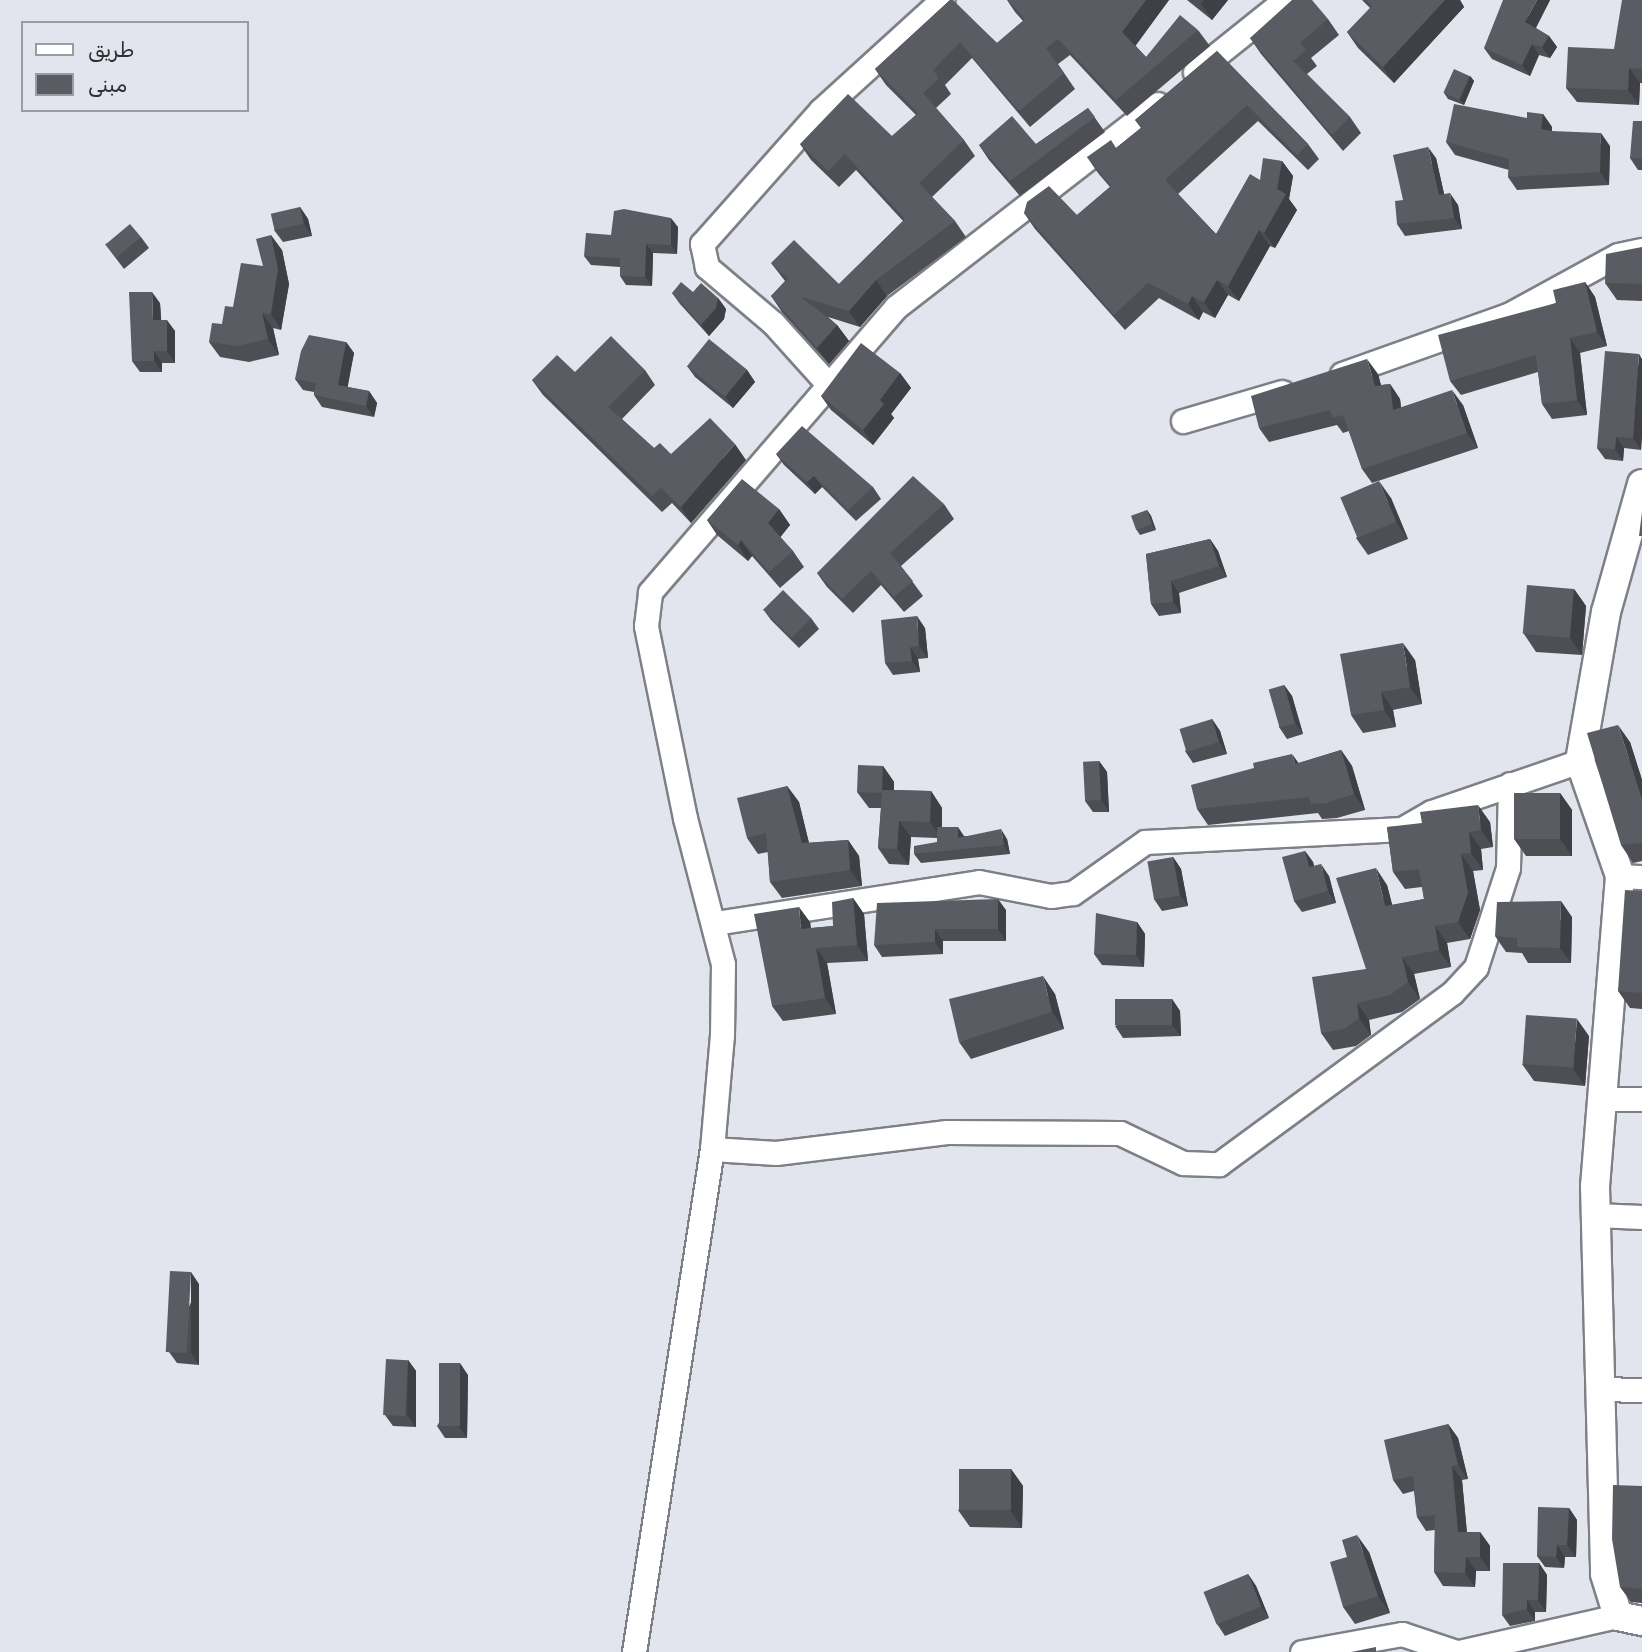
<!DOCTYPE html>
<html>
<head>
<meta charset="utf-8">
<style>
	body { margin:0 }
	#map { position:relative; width:1642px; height:1652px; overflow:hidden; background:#e2e5ed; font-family:Rubik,"Noto Naskh Arabic",sans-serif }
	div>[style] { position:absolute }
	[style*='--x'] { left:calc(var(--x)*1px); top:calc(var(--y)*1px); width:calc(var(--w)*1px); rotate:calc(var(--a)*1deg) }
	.roads { filter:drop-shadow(2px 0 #7d8087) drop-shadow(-2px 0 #7d8087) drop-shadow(0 2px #7d8087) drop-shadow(0 -2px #7d8087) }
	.minor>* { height:23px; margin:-11.5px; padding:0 11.5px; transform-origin:11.5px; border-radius:11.5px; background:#fff }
	.tertiary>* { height:28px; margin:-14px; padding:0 14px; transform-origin:14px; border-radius:14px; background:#fff }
	.wall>* { inset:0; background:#4d4f55 }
	.shaded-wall>* { inset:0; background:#3f4045 }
	.building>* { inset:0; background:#5a5c63; transform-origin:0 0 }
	span { translate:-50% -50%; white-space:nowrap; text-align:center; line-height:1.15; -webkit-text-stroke:7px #e2e5ed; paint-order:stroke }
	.legend { position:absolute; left:21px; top:21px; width:228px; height:91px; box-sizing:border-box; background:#e2e5ed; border:2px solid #9a9ca3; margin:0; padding:9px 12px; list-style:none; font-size:21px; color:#2e2f33 }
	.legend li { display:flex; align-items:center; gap:14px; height:35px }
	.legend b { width:35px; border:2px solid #9a9ca3 }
</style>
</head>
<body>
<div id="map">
	<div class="roads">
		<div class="minor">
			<i style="--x:1195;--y:72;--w:115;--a:-38.7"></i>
			<i style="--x:1342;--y:374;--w:176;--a:-19.6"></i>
			<i style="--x:1508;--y:315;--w:125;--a:-28.6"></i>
			<i style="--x:1618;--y:255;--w:25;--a:-12"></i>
			<i style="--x:828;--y:384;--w:82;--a:-132"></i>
			<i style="--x:773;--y:323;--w:87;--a:-139.7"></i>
			<i style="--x:707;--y:267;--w:24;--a:-102"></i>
			<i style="--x:702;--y:244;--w:179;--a:-48.4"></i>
			<i style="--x:821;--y:110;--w:164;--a:-42.3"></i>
			<i style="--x:1183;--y:421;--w:103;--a:-16.3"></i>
			<i style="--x:1620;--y:876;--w:22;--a:3"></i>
			<i style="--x:715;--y:923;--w:267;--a:-8.8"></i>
			<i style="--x:979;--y:882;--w:73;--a:11"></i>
			<i style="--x:1051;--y:896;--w:22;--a:-8"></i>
			<i style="--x:1073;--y:893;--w:88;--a:-35.3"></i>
			<i style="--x:1145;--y:842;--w:257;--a:-2.9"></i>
			<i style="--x:1402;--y:829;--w:34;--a:-30"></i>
			<i style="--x:1432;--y:812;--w:157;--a:-19"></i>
			<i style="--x:1602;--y:1099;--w:40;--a:0"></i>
			<i style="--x:712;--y:1149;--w:64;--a:3.6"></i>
			<i style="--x:776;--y:1153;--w:172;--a:-7"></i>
			<i style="--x:947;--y:1132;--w:173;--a:0.3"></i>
			<i style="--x:1120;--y:1133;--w:70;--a:25.5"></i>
			<i style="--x:1183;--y:1163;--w:36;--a:2"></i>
			<i style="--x:1219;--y:1164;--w:289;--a:-36.3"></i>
			<i style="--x:1452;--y:993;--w:35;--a:-47"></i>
			<i style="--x:1476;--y:967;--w:104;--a:-72.1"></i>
			<i style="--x:1508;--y:868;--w:84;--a:-88.6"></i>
			<i style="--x:1595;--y:1215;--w:47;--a:2.4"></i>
			<i style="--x:1598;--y:1389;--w:44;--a:1.3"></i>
			<i style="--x:634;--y:1652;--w:509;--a:-81.19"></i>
			<i style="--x:712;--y:1149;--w:114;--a:-85"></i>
			<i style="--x:722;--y:1035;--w:71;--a:-89.2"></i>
			<i style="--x:723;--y:964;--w:151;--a:-104.6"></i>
			<i style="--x:685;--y:818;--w:196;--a:-101.5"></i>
			<i style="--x:646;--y:626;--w:34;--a:-83"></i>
			<i style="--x:650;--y:592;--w:376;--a:-49.2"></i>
			<i style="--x:896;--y:307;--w:331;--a:-37.8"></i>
			<i style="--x:1302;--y:1652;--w:102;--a:-10.2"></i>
			<i style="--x:1402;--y:1634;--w:57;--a:18.4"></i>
			<i style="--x:1459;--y:1652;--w:163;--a:-12.8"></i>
		</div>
		<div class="tertiary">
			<i style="--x:1642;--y:484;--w:133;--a:105.7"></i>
			<i style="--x:1606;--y:612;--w:151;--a:99.9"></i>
			<i style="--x:1580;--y:761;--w:122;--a:70.8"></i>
			<i style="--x:1620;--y:876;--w:311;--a:94.6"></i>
			<i style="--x:1595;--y:1186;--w:388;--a:88.5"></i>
			<i style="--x:1605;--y:1574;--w:44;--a:72.8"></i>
			<i style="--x:1618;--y:1616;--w:25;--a:12"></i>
		</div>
	</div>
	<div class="wall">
		<i style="clip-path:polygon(950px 0,997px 43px,1023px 21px,1015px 12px,1007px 0,1169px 0,1135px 45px,1146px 57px,1198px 30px,1210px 46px,1127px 116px,1070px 55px,1058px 64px,1075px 89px,1030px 127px,972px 58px,945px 85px,951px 94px,936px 108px,964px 140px,975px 156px,932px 197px,955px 221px,966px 237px,887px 296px,860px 327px,828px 317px,837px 325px,849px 341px,829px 364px,782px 312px,771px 296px,785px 281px,771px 263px,839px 284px,903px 221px,856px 170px,839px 187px,811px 160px,800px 144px,892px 136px,916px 115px,886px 85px,875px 69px)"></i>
		<i style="clip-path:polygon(1187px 0,1228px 0,1212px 20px)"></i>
		<i style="clip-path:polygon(1362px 0,1460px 0,1464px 7px,1394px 83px,1358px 48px,1347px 32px,1370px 8px)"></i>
		<i style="clip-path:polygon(1550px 0,1536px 28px,1549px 36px,1557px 47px,1550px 58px,1539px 55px,1530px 76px,1492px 59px,1484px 48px)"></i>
		<i style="clip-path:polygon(1642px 0,1642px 83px,1640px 83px,1639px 105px,1577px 102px,1566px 88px,1614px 49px)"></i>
		<i style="clip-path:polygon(1328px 19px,1339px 35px,1311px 58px,1317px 66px,1307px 74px,1350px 117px,1361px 133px,1343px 151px,1261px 54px,1250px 38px)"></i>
		<i style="clip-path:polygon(1217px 51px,1308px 144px,1319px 159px,1308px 170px,1258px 121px,1178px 194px,1216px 234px,1260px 180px,1282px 161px,1293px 176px,1289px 199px,1297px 210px,1275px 248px,1270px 246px,1239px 301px,1228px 295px,1215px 318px,1203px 312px,1199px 320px,1159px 298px,1125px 330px,1035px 229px,1024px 213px,1077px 215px,1110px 187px,1098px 173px,1087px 157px,1116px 148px,1141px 128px,1135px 120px)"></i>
		<i style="clip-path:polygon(1470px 76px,1474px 81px,1464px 105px,1448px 99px,1444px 93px)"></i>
		<i style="clip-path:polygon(1088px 108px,1105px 132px,1020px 196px,989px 160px,979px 145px,1036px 144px)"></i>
		<i style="clip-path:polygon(1543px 114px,1552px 127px,1552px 131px,1610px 146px,1609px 185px,1517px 190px,1508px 177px,1509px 170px,1455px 155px,1446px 142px)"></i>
		<i style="clip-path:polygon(1642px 121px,1642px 170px,1638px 170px,1630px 158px)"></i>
		<i style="clip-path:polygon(1436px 158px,1444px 194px,1458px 205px,1462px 229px,1405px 236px,1397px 224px,1403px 200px)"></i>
		<i style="clip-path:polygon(300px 207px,308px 219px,312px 236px,283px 242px,274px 230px)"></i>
		<i style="clip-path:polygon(678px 227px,677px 254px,653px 253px,652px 286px,626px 285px,620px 276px,620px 267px,591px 265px,584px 256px,611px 235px)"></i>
		<i style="clip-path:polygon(141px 237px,149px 248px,124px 269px,105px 244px)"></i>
		<i style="clip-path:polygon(1642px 247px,1642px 301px,1617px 300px,1605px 283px)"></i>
		<i style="clip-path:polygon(282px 250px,289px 284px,281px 330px,273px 328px,279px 355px,249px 362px,220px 357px,209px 342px,263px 266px)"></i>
		<i style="clip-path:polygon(1585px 282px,1595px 297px,1607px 346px,1580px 353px,1587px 415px,1552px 419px,1542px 404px,1538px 372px,1461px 395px,1450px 381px)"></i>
		<i style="clip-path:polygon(693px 292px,718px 298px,726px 309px,724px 319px,709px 336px,680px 304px,672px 293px)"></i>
		<i style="clip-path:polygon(160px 303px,161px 320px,175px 331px,175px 363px,162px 363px,162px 372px,140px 372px,132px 361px)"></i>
		<i style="clip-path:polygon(346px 342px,354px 353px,347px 387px,369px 391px,377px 403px,374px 417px,322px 407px,314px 395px,314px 392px,303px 390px,295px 379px)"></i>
		<i style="clip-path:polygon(1642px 359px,1642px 434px,1641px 450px,1624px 448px,1623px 461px,1605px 459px,1597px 448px)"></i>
		<i style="clip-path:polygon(687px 366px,747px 370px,755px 382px,733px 408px,695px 377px)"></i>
		<i style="clip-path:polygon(645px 370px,655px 385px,622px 419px,654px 448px,671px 454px,746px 460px,691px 523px,672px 503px,662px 512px,543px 395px,532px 380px,575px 372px)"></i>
		<i style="clip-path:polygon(900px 373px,911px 388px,891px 414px,894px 418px,873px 445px,831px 410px,821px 396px)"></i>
		<i style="clip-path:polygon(1378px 374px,1381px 385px,1390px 384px,1400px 399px,1401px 408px,1463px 405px,1478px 448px,1372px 483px,1362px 469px,1349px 431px,1343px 433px,1337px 425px,1269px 442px,1259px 428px)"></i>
		<i style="clip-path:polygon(776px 454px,873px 487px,881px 499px,856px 521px,822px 487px,815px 494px,784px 465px)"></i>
		<i style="clip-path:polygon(1391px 498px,1408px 539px,1368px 555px,1356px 538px)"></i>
		<i style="clip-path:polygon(944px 504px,954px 519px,901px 566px,923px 596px,904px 612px,881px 585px,853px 613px,827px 587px,817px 573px)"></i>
		<i style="clip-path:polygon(779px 509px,790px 525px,780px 537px,793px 551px,804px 567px,780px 588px,752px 556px,748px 561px,717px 535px,707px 520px)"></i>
		<i style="clip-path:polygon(1147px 510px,1151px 516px,1156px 530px,1140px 535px,1136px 529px)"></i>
		<i style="clip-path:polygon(1210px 539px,1218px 551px,1227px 577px,1179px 593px,1181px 613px,1159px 616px,1151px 604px,1146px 554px)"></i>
		<i style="clip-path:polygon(1574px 589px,1586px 606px,1582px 655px,1536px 652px,1524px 634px)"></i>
		<i style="clip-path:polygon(763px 609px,811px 618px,819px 629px,799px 648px,771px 620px)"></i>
		<i style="clip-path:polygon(925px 628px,928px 658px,918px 659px,920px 672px,893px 675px,885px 663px)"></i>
		<i style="clip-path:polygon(1415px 660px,1422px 704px,1393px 710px,1396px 727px,1363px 733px,1351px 715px)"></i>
		<i style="clip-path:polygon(1284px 685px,1292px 696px,1303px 734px,1287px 739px,1279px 727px)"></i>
		<i style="clip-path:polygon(1212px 719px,1220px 731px,1227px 754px,1193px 763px,1185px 751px)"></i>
		<i style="clip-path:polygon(1630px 742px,1642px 780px,1642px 861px,1633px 863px,1621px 845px)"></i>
		<i style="clip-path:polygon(1341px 750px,1352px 766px,1365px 810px,1337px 818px,1322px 819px,1318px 813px,1208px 825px,1197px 809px,1299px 763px)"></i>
		<i style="clip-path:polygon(1099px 761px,1107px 772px,1109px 812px,1093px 812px,1085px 801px)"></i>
		<i style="clip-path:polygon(883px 766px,894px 782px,894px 790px,931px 791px,942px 808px,942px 827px,964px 836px,1007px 839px,1010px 854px,921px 863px,914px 854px,937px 842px,937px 838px,911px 837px,909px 865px,889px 864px,878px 848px,881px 808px,869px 808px,857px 792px)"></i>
		<i style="clip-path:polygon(787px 786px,799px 802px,809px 843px,848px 840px,859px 856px,862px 886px,782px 898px,770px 882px,768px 852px,758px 854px,747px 838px)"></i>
		<i style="clip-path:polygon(1560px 793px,1572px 810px,1572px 856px,1526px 856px,1514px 839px)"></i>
		<i style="clip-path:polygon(1490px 822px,1493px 847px,1481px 849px,1483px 870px,1473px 871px,1480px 910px,1470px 939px,1447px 943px,1451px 967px,1414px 974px,1420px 999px,1402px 1012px,1369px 1020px,1371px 1035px,1356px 1046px,1333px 1050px,1321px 1033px,1366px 969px,1387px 885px,1392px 905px,1424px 899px,1422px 887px,1405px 889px,1393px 872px,1387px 827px)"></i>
		<i style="clip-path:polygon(1305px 851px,1313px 862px,1314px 866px,1329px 876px,1336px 903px,1302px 912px,1294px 901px)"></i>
		<i style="clip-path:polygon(1173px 857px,1181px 869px,1188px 906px,1162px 911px,1154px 899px)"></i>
		<i style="clip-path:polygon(1642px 891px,1642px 1009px,1630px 1008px,1618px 991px)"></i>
		<i style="clip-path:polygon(853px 898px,864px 914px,868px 961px,827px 963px,836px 1014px,783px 1021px,772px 1006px,810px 922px,811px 928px,833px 926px)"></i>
		<i style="clip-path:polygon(1006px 910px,1006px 941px,943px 941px,943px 954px,882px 957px,874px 945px)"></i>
		<i style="clip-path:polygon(1572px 917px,1571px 963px,1528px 963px,1522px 953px,1506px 952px,1495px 936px)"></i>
		<i style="clip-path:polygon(1137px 922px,1145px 934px,1144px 967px,1102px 965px,1094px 954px)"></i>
		<i style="clip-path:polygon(1055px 994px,1064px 1029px,971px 1059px,959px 1042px)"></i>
		<i style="clip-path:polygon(1172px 999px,1180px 1011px,1181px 1036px,1123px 1038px,1115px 1026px)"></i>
		<i style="clip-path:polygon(1589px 1036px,1585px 1086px,1534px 1081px,1522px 1064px)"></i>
		<i style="clip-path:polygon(199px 1284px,199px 1365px,177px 1363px,169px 1352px)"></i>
		<i style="clip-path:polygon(408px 1360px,416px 1371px,416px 1427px,393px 1426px,385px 1415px)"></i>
		<i style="clip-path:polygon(468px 1375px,467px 1438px,445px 1438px,437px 1426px)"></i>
		<i style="clip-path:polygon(1448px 1424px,1458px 1438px,1468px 1479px,1462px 1480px,1467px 1532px,1480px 1532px,1490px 1546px,1490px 1571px,1476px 1571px,1475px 1587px,1443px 1586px,1434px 1572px,1435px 1530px,1426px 1531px,1417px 1517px,1414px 1491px,1403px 1494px,1393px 1480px)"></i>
		<i style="clip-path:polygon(1011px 1469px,1023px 1486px,1022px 1528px,970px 1527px,958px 1510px)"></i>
		<i style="clip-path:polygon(1642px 1486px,1642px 1603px,1631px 1602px,1620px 1587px)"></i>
		<i style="clip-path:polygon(1569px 1508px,1577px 1520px,1576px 1557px,1565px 1557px,1564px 1568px,1545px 1567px,1537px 1556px)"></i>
		<i style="clip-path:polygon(1369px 1552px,1390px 1613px,1355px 1624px,1343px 1607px,1347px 1557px)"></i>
		<i style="clip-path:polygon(1539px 1563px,1547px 1575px,1546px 1612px,1535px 1612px,1535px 1621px,1510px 1626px,1502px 1615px)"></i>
		<i style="clip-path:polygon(1248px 1574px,1256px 1586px,1269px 1618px,1225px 1636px,1217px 1624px)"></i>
	</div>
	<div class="shaded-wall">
		<i style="clip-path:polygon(1146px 0,1169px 0,1134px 48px,1122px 32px)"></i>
		<i style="clip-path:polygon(1204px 0,1228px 0,1212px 20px,1201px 4px)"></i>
		<i style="clip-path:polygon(1445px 0,1460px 0,1464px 7px,1394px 83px,1383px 67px)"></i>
		<i style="clip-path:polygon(1537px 0,1550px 0,1533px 33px,1525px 22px)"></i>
		<i style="clip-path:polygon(1549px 36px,1557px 47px,1550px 58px,1542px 47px)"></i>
		<i style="clip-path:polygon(1532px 44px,1539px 55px,1530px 76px,1522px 65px)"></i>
		<i style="clip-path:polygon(1629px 68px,1640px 83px,1639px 105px,1628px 90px)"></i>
		<i style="clip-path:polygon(1470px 76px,1474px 81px,1464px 105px,1460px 100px)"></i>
		<i style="clip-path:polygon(1543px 114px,1552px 127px,1550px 142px,1541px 129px)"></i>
		<i style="clip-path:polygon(1601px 133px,1610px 146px,1609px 185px,1600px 172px)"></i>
		<i style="clip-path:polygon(1428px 147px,1436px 158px,1447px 207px,1439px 195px)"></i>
		<i style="clip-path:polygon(1282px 161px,1293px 176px,1289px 199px,1297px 210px,1275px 248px,1264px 233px,1277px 189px)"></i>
		<i style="clip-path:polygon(1450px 193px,1458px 205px,1462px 229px,1454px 218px)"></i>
		<i style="clip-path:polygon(300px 207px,308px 219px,312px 236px,304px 224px)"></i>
		<i style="clip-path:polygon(671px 218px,678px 227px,677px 254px,671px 245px)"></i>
		<i style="clip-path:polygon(1259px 230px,1270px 246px,1239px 301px,1228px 286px)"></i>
		<i style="clip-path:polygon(271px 235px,282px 250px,289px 284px,281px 330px,271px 314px)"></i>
		<i style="clip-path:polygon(646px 244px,653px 253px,652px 286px,645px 277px)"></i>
		<i style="clip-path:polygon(876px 280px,887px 296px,860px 327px,849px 311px)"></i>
		<i style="clip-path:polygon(1217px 280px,1228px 295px,1215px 318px,1204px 302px)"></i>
		<i style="clip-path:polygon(1585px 282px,1595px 297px,1607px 346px,1597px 332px)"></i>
		<i style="clip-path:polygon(152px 292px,160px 303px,162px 331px,153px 320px)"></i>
		<i style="clip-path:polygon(1192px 296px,1203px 312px,1199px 320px,1188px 304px)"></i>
		<i style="clip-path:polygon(718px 298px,726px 309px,724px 319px,709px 336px,701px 325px)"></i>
		<i style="clip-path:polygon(262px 313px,273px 328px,279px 355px,268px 339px)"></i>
		<i style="clip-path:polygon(167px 320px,175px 331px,175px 363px,167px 351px)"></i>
		<i style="clip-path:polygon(837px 325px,849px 341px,829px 364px,817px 348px)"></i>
		<i style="clip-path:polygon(1570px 338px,1580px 353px,1587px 415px,1577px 400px)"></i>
		<i style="clip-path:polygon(346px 342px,354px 353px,346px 396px,338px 385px)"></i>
		<i style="clip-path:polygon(154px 351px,162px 363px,162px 372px,154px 361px)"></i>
		<i style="clip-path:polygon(1639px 354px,1642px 359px,1642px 434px,1641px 450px,1633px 438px)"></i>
		<i style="clip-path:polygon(1367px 359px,1378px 374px,1385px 401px,1375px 386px)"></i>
		<i style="clip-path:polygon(747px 370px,755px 382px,733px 408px,725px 396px)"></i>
		<i style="clip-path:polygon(900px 373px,911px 388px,891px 414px,894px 418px,873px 445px,863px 430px,880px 400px)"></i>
		<i style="clip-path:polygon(1390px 384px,1400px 399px,1403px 425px,1393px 410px)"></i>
		<i style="clip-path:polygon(1452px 390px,1463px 405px,1478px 448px,1467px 433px)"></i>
		<i style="clip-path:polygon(369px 391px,377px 403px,374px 417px,366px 406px)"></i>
		<i style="clip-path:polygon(1616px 437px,1624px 448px,1623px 461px,1615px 449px)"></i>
		<i style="clip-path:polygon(735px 444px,746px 460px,691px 523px,681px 507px)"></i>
		<i style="clip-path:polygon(814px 476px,822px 487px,815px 494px,807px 482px)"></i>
		<i style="clip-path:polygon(1379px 481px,1391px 498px,1408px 539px,1396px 522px)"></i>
		<i style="clip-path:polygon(779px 509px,790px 525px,779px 539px,768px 523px)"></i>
		<i style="clip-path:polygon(1147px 510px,1151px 516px,1156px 530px,1152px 524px)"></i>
		<i style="clip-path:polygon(1210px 539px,1218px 551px,1227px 577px,1219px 566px)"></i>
		<i style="clip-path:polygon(741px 540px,752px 556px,748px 561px,738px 545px)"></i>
		<i style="clip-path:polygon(1171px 581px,1179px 593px,1181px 613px,1173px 602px)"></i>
		<i style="clip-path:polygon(1574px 589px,1586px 606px,1582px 655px,1570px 638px)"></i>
		<i style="clip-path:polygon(917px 616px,925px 628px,928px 658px,919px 646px)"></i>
		<i style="clip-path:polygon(1403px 643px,1415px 660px,1422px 704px,1410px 687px)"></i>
		<i style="clip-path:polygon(910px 647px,918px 659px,920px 672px,912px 661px)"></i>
		<i style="clip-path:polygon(1284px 685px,1292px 696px,1303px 734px,1295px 723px)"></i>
		<i style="clip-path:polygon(1381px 692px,1393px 710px,1396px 727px,1384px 710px)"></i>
		<i style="clip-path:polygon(1212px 719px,1220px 731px,1227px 754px,1219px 742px)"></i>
		<i style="clip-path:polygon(1618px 725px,1630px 742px,1642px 780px,1642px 799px)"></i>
		<i style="clip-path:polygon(1341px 750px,1352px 766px,1365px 810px,1354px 794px)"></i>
		<i style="clip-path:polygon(1292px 754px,1303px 769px,1295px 764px)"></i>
		<i style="clip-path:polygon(1099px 761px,1107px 772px,1109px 812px,1101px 800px)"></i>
		<i style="clip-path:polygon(883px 766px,894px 782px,893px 806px,882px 790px)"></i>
		<i style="clip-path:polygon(787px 786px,799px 802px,813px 860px,802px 843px)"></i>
		<i style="clip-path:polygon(931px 791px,942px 808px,941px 838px,930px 822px)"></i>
		<i style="clip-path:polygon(1560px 793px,1572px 810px,1572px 856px,1560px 839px)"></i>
		<i style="clip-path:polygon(1478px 805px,1490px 822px,1493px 847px,1481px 830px)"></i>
		<i style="clip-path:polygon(899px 821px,911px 837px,909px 865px,897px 849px)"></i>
		<i style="clip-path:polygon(958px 827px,964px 836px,958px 838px)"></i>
		<i style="clip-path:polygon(1001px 829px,1007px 839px,1010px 854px,1004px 845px)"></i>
		<i style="clip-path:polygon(1469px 832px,1481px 849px,1483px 870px,1471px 853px)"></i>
		<i style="clip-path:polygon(848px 840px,859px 856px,862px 886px,850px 870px)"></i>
		<i style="clip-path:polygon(1305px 851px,1313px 862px,1317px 879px,1309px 867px)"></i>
		<i style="clip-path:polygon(1461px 854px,1473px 871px,1480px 910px,1470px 939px,1458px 922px)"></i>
		<i style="clip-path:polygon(1173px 857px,1181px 869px,1188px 906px,1180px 895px)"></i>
		<i style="clip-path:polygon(1321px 864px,1329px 876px,1336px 903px,1328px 891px)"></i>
		<i style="clip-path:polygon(1376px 868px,1387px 885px,1397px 923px,1385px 906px)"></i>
		<i style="clip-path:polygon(853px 898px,864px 914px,868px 961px,857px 945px)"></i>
		<i style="clip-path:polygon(998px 899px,1006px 910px,1006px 941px,998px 929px)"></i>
		<i style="clip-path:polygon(1561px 901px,1572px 917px,1571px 963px,1560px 948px)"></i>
		<i style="clip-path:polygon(799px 907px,810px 922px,812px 945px,801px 929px)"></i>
		<i style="clip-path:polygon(1137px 922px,1145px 934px,1144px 967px,1136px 955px)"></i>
		<i style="clip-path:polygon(1435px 926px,1447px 943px,1451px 967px,1439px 950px)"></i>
		<i style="clip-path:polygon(935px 929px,943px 941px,943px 954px,935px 942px)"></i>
		<i style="clip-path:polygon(816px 948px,827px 963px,836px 1014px,825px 998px)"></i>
		<i style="clip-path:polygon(1402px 957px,1414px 974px,1420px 999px,1408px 982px)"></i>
		<i style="clip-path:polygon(1043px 976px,1055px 994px,1064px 1029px,1052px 1012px)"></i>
		<i style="clip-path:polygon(1172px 999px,1180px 1011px,1181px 1036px,1172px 1025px)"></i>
		<i style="clip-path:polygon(1357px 1003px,1369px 1020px,1371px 1035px,1359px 1018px)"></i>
		<i style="clip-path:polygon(1577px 1019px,1589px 1036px,1585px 1086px,1573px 1069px)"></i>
		<i style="clip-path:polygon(191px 1272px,199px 1284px,199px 1365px,191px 1353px)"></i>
		<i style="clip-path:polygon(408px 1360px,416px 1371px,416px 1427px,407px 1415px)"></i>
		<i style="clip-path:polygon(460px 1363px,468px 1375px,467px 1438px,459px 1427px)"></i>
		<i style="clip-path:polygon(1448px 1424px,1458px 1438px,1468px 1479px,1458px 1465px)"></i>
		<i style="clip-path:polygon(1452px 1466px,1462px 1480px,1468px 1546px,1458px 1532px)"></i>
		<i style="clip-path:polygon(1011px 1469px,1023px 1486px,1022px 1528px,1010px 1510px)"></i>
		<i style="clip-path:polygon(1569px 1508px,1577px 1520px,1576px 1557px,1567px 1545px)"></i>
		<i style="clip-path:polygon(1480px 1532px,1490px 1546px,1490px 1571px,1480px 1557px)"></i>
		<i style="clip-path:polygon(1357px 1535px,1369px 1552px,1390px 1613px,1378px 1596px)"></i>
		<i style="clip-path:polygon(1557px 1545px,1565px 1557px,1564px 1568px,1556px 1557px)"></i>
		<i style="clip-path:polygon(1466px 1557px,1476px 1571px,1475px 1587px,1465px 1573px)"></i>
		<i style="clip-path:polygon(1539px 1563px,1547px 1575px,1546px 1612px,1538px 1600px)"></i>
		<i style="clip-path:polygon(1248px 1574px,1256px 1586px,1269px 1618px,1261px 1606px)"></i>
		<i style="clip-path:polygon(1527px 1600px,1535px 1612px,1535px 1621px,1527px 1609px)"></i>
	</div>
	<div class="building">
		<i style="clip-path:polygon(950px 0,953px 0,997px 43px,1025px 19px,1008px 0,1146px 0,1122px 32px,1146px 57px,1180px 15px,1198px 30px,1116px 100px,1058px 39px,1046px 48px,1064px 73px,1019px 111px,960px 42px,933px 70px,939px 78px,923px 93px,964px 140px,919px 183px,955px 221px,876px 280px,849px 311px,801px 297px,837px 325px,817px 348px,771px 296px,788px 279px,771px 263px,794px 240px,839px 284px,905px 219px,845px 154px,828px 171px,800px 144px,848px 94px,892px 136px,918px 113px,875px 69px)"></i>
		<i style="clip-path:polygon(1292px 0,1312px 0,1328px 19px,1300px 43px,1306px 50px,1293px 61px,1350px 117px,1332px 135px,1250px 38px)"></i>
		<i style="clip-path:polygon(1366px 0,1445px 0,1383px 67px,1347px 32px,1372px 6px)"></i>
		<i style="clip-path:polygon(1503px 0,1537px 0,1525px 22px,1549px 36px,1542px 47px,1532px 44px,1522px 65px,1484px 48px)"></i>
		<i style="clip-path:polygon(1622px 0,1642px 0,1642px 69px,1629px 68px,1628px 90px,1566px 88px,1568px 47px,1614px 49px)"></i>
		<i style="clip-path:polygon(1217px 51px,1308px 144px,1297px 155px,1247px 105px,1165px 180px,1216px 234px,1250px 174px,1260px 180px,1263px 158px,1282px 161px,1277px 189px,1286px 194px,1264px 233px,1259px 230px,1228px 286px,1217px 280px,1204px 302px,1192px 296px,1188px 304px,1148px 283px,1114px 315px,1024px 213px,1027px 202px,1049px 186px,1077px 215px,1111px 186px,1087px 157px,1111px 140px,1116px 148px,1142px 127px,1135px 120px)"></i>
		<i style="left:1454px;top:69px;width:17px;height:26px;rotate:24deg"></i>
		<i style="clip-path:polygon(1454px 104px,1527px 118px,1527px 112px,1543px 114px,1541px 129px,1551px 131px,1601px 133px,1600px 172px,1508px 177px,1509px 159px,1446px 142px)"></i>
		<i style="clip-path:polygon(1088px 108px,1095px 117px,1010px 181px,979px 145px,1012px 116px,1036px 144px)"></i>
		<i style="clip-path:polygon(1633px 121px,1642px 121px,1642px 159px,1630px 158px)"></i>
		<i style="clip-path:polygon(1428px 147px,1439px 195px,1450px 193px,1454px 218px,1397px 224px,1395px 201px,1403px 200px,1393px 155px)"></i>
		<i style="left:300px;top:207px;width:17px;height:30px;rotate:77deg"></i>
		<i style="clip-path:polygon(624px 209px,671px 218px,671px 245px,646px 244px,645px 277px,620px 276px,620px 258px,584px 256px,586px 233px,611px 235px,614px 211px)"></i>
		<i style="left:130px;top:224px;width:17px;height:32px;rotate:50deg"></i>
		<i style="clip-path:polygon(271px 235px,278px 269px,271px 314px,262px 313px,268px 339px,238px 346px,209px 342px,212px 323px,222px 324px,225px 306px,233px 307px,241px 263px,263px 266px,256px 239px)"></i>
		<i style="clip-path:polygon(1642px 247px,1642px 284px,1605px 283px,1606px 254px)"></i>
		<i style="clip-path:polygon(681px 282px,693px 292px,701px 283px,718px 298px,716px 308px,701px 325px,672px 293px)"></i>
		<i style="clip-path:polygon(1585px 282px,1597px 332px,1570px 338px,1577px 400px,1542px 404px,1536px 355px,1450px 381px,1438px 335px,1556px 303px,1553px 290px)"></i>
		<i style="clip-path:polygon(129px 292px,152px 292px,153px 320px,167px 320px,167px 351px,154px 351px,154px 361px,132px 361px)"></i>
		<i style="clip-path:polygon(309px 335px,346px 342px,338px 385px,369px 391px,366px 406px,314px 395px,316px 383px,295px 379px,301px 351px)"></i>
		<i style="clip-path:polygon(611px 336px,645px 370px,608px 407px,654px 448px,660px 443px,671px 454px,710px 418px,735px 444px,681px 507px,661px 488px,652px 496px,532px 380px,557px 355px,575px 372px)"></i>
		<i style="left:709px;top:339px;width:49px;height:35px;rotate:39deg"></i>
		<i style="clip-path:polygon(861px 343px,900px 373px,880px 400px,884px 404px,863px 430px,821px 396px)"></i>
		<i style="clip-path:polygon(1605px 351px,1639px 354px,1633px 438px,1616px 437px,1615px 449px,1597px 448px)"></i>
		<i style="clip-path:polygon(1367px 359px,1375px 386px,1390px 384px,1393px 410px,1452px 390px,1467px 433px,1362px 469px,1343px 415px,1333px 418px,1330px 410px,1259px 428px,1251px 396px)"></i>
		<i style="clip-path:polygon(802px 426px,873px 487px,848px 510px,814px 476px,807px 482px,776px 454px)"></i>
		<i style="clip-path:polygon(913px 476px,944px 504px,890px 553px,913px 581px,894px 597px,871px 571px,842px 599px,817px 573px)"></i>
		<i style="clip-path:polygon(742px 479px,779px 509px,768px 523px,793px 551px,769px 572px,741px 540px,738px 545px,707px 520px)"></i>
		<i style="left:1379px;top:481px;width:44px;height:42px;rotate:67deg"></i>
		<i style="left:1147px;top:510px;width:15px;height:17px;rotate:70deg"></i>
		<i style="clip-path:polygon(1642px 512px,1642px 536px,1639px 536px)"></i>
		<i style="clip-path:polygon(1210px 539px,1219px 566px,1171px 581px,1173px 602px,1151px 604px,1146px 554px)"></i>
		<i style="left:1527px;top:585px;width:47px;height:49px;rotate:5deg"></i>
		<i style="left:783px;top:590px;width:40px;height:28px;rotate:45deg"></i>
		<i style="clip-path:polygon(917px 616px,919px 646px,910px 647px,912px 661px,885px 663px,881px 620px)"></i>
		<i style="clip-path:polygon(1403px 643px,1410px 687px,1381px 692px,1384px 710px,1351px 715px,1340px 654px)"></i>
		<i style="left:1284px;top:685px;width:40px;height:16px;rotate:74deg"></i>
		<i style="left:1212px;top:719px;width:24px;height:34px;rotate:73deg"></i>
		<i style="clip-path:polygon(1618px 725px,1642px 799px,1642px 843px,1621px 845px,1587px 733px)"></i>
		<i style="clip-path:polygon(1341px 750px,1354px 794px,1326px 803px,1311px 804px,1309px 797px,1197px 809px,1191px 785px,1254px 768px,1253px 763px,1292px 754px,1295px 764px)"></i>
		<i style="left:1099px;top:761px;width:39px;height:16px;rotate:87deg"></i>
		<i style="clip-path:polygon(858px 765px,883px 766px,882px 790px,931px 791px,930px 822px,899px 821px,897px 849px,878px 848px,882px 793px,857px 792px)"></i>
		<i style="clip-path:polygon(787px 786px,802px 843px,848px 840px,850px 870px,770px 882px,766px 833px,747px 838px,737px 798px)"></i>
		<i style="left:1514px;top:793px;width:46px;height:46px"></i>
		<i style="clip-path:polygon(1478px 805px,1481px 830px,1469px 832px,1471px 853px,1461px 854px,1468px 893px,1458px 922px,1435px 926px,1439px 950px,1402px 957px,1408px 982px,1390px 995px,1357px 1003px,1359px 1018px,1344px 1029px,1321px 1033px,1312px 977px,1366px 969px,1336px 878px,1376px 868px,1385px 906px,1424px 899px,1419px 869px,1393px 872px,1387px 827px,1422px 823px,1420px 812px)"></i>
		<i style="clip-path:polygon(937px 827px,958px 827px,958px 838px,1001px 829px,1004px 845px,914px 854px,914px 846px,937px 842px)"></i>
		<i style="clip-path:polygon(1305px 851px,1309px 867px,1321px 864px,1328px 891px,1294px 901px,1282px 857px)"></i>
		<i style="left:1173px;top:857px;width:39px;height:26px;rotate:80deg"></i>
		<i style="clip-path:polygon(1625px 890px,1642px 891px,1642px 993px,1618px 991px)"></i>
		<i style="clip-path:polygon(853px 898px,857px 945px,816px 948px,825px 998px,772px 1006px,754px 914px,799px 907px,801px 929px,833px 926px,832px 902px)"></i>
		<i style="clip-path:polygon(998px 899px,998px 929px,935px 929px,935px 942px,874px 945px,877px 903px)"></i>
		<i style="clip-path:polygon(1561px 901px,1560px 948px,1517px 947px,1517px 938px,1495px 936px,1497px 902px)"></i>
		<i style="clip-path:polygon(1096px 913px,1137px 922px,1136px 955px,1094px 954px)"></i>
		<i style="clip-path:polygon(1043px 976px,1052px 1012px,959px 1042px,949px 999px)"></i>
		<i style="left:1172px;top:999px;width:26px;height:57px;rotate:90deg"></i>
		<i style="left:1526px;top:1015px;width:51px;height:49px;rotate:4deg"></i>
		<i style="left:170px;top:1271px;width:21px;height:81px;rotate:3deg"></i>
		<i style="left:386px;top:1359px;width:22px;height:56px;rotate:3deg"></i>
		<i style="left:439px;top:1363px;width:21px;height:63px"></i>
		<i style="clip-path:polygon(1448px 1424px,1458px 1465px,1452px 1466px,1458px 1532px,1480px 1532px,1480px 1557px,1466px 1557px,1465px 1573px,1434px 1572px,1435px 1515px,1417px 1517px,1413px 1476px,1393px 1480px,1384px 1440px)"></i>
		<i style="left:959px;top:1469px;width:52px;height:41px"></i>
		<i style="clip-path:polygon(1613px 1485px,1642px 1486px,1642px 1589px,1620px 1587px,1612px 1539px)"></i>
		<i style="clip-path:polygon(1538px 1507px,1569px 1508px,1567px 1545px,1557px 1545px,1556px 1557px,1537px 1556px)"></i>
		<i style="clip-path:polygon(1357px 1535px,1378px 1596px,1343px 1607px,1330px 1562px,1347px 1557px,1342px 1540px)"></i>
		<i style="clip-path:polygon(1503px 1563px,1539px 1563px,1538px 1600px,1527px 1600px,1527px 1609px,1502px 1615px)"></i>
		<i style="left:1248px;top:1574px;width:35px;height:48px;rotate:68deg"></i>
		<i style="clip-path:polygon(1376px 1647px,1376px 1652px,1351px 1652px)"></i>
	</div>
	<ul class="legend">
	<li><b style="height:9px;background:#fff"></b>طريق</li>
	<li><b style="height:19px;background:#5a5c63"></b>مبنى</li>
	</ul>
</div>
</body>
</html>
